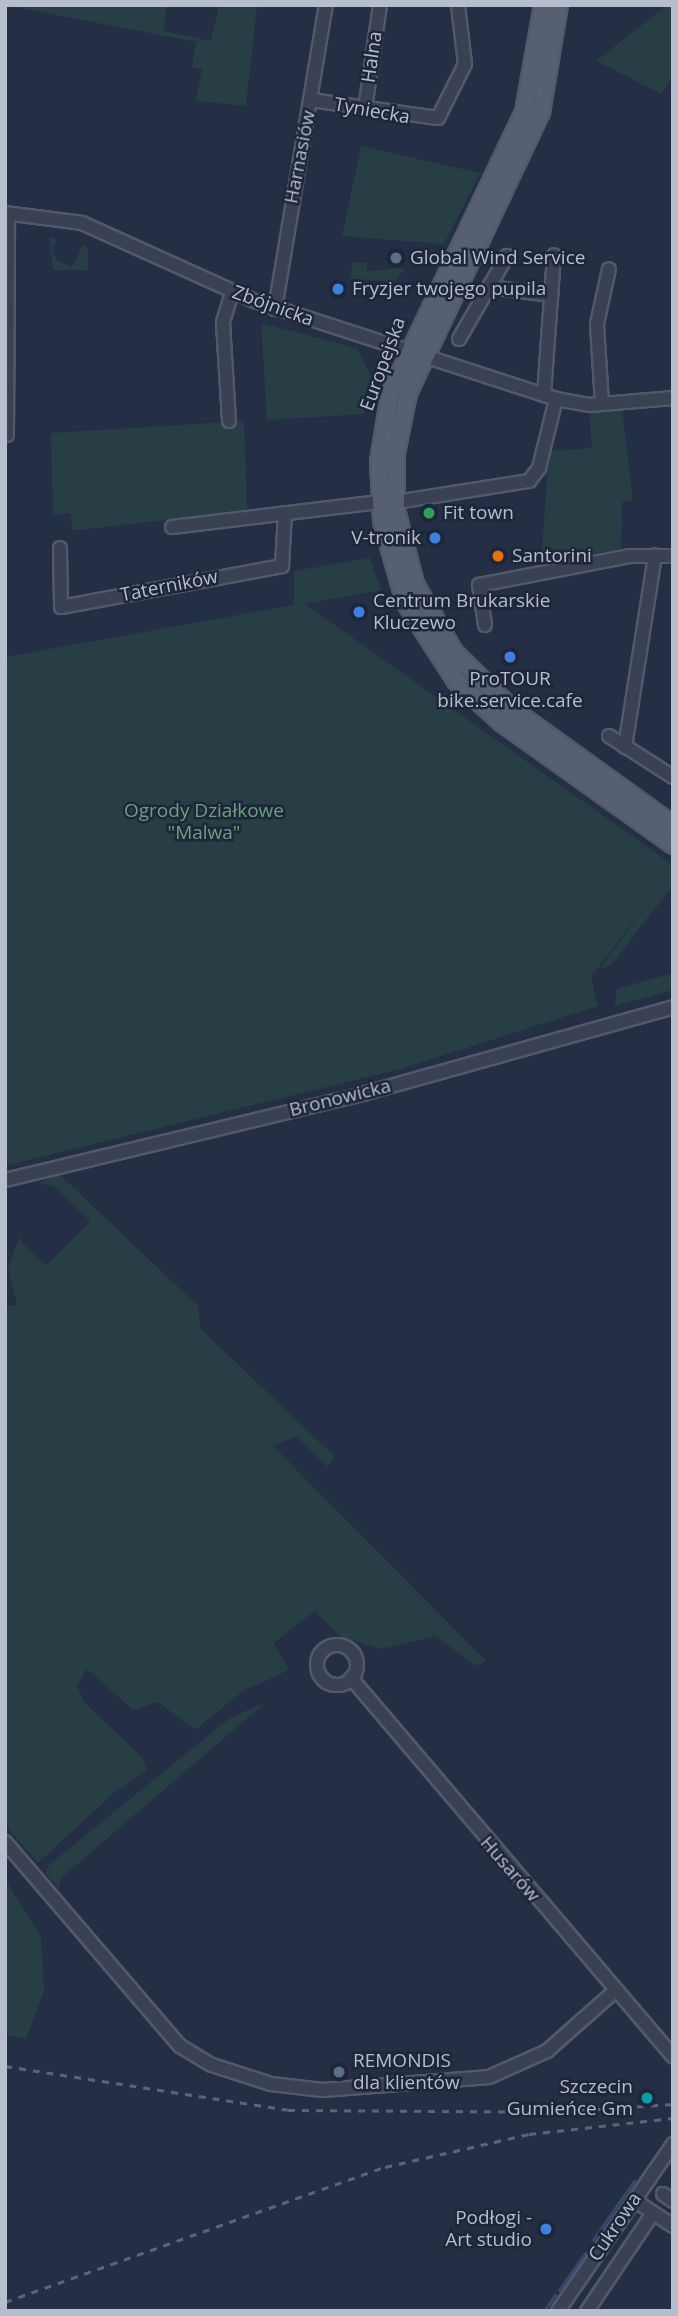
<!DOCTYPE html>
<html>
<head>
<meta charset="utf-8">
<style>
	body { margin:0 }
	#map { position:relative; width:678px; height:2316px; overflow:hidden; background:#242e44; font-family:"Open Sans",sans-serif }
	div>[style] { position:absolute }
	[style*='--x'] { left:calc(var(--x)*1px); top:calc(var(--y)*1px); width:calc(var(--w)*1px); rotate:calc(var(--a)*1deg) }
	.green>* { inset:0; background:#273e45 }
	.stream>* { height:2.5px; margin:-1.25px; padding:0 1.25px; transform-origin:1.25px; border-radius:1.25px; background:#37486c }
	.roads { filter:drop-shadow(2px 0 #51596b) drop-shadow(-2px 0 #51596b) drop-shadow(0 2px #51596b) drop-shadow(0 -2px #51596b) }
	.minor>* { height:12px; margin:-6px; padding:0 6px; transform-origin:6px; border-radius:6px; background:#394153 }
	.minor>.ring { margin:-6px; padding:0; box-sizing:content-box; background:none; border:12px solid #394153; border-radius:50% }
	.major>* { height:16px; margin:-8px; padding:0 8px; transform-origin:8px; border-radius:8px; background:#576073 }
	.rail>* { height:2.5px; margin-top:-1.25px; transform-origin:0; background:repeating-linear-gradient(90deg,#5b647a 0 7px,transparent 0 14px) }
	.dots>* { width:19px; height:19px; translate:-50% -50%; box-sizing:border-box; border:4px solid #1e2639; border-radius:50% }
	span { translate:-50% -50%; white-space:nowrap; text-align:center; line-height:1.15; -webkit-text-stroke:5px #1e2639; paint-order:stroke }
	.street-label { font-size:19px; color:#b6bdcd }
	.poi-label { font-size:19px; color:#b6bdcd }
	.left { translate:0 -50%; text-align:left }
	.right { translate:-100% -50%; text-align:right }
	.park-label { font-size:19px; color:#6ca07d }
	.frame { position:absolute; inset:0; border:7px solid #b6bdcd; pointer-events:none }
</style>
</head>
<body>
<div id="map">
	<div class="green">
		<i style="clip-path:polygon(5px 5px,167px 5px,163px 31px,211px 41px,219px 5px,257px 5px,246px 106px,196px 101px,202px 69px,192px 67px,196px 42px)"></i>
		<i style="clip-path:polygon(667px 5px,673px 5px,673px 75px,661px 94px,596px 61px)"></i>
		<i style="clip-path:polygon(361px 146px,480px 173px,444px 244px,342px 236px)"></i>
		<i style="clip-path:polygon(50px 237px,57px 239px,52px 250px,58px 261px,72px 267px,83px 245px,88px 248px,88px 270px,53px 270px)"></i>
		<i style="clip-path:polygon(352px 262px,367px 263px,367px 271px,406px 268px,394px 282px,351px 279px)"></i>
		<i style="clip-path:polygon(261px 323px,357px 348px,371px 376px,364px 414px,267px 420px)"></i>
		<i style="clip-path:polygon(622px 409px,633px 500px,622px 502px,621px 549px,541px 563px,549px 451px,592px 448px,589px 410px)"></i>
		<i style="clip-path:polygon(244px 421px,247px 510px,80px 530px,72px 530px,71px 513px,53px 515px,51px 433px)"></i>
		<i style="clip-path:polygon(370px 558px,381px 590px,305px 604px,673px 865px,673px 886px,610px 966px,600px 968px,661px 886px,591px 977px,598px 1006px,404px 1068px,5px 1166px,5px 657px,294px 605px,294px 571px)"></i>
		<i style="clip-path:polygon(673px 973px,673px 990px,615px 1006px,616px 989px)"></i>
		<i style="clip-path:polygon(60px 1175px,198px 1306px,201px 1329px,334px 1456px,328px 1467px,296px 1436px,273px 1446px,486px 1661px,476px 1666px,435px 1636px,381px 1649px,341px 1637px,315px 1611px,274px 1643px,289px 1670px,243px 1691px,195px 1730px,158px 1702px,133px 1710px,87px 1669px,77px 1686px,84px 1702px,142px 1757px,147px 1771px,116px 1791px,38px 1863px,5px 1825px,5px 1307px,17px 1304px,8px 1268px,21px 1232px,20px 1240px,46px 1266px,90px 1221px,54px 1186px,38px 1183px)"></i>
		<i style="clip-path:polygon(265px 1703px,61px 1878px,59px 1889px,45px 1872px,50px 1864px,231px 1717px)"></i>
		<i style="clip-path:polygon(5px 1879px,41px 1936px,44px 1991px,26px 2039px,5px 2035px)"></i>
	</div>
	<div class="stream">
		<i style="--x:593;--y:2240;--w:72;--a:-55.2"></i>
		<i style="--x:559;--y:2290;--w:45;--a:-54.9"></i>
		<i style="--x:544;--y:2311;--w:19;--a:-55"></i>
	</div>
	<div class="roads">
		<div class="minor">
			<i style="--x:311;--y:100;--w:128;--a:8.1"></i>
			<i style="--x:438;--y:118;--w:60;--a:-63.4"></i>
			<i style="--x:465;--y:64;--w:59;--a:-96.8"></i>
			<i style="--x:365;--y:109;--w:105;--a:-81.8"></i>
			<i style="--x:5;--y:213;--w:78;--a:7.4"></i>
			<i style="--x:82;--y:223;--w:190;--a:24.3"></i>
			<i style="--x:255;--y:301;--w:317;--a:18"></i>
			<i style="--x:556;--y:399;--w:35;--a:10"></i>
			<i style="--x:590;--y:405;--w:83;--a:-4.8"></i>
			<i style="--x:489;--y:287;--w:63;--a:7.4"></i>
			<i style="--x:275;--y:309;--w:308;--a:-80.5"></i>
			<i style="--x:459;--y:339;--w:96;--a:-60"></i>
			<i style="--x:544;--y:395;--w:140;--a:-85.9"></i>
			<i style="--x:602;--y:404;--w:80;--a:-93.6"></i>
			<i style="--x:597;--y:324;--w:56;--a:-77.7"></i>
			<i style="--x:229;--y:421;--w:99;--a:-93.5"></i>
			<i style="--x:223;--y:322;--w:30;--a:-73"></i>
			<i style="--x:7;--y:435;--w:221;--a:-89.7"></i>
			<i style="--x:396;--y:502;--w:135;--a:-9"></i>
			<i style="--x:529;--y:481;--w:16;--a:-52"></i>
			<i style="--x:539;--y:468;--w:71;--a:-76.2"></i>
			<i style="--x:172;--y:527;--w:209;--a:-6.9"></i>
			<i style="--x:60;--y:548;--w:59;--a:89"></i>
			<i style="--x:61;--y:607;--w:225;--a:-10.5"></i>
			<i style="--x:282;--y:566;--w:53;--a:-86.8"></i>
			<i style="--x:485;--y:625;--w:40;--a:-98.5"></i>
			<i style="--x:479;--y:585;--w:153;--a:-10.9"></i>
			<i style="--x:629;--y:556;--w:44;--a:0"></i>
			<i style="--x:609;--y:736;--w:76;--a:32.6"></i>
			<i style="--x:625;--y:747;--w:194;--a:-81.1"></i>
			<i style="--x:5;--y:1180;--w:371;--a:-13.5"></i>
			<i style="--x:366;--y:1093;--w:319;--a:-15.6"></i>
			<i class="ring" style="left:317px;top:1645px;width:28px;height:28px"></i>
			<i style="--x:351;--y:1678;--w:497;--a:49.6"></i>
			<i style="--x:5;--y:1842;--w:269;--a:49.4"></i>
			<i style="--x:180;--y:2046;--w:37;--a:31"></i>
			<i style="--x:212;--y:2065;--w:62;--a:17.9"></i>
			<i style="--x:271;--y:2084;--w:52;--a:6.6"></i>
			<i style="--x:323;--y:2090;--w:167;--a:-4.5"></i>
			<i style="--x:489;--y:2077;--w:64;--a:-24.1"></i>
			<i style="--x:547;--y:2051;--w:91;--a:-41.4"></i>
			<i style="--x:663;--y:2194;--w:12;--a:35"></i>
			<i style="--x:634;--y:2200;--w:47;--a:33.7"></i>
			<i style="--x:558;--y:2311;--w:203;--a:-55.4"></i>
			<i style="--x:587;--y:2311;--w:118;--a:-56"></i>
		</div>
		<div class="major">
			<i style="--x:543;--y:5;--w:109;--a:100.1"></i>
			<i style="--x:524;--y:112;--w:312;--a:115.4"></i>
			<i style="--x:390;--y:394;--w:68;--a:99.3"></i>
			<i style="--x:379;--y:461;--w:60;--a:87.1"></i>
			<i style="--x:382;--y:521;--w:84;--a:74.1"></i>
			<i style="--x:405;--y:602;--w:94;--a:57.2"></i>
			<i style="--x:456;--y:681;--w:62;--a:42.4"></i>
			<i style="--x:502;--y:723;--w:210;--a:35.5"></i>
			<i style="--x:559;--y:5;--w:109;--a:99.5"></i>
			<i style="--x:541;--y:112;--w:312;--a:115.3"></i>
			<i style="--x:408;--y:394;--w:60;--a:101.5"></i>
			<i style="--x:396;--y:453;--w:57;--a:90"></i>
			<i style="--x:396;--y:510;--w:76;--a:75.6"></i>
			<i style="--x:415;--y:584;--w:78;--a:60.2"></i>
			<i style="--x:454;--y:652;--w:83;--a:44.5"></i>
			<i style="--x:513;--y:710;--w:197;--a:35.7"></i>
		</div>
	</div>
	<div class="rail">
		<i style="--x:5;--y:2066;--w:286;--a:8.8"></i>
		<i style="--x:288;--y:2110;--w:265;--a:0.4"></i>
		<i style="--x:553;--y:2112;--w:120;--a:-3.8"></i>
		<i style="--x:5;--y:2302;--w:403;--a:-19.6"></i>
		<i style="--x:385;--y:2167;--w:148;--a:-12.9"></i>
		<i style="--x:529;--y:2134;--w:145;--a:-6.3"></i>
	</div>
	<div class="dots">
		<i style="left:396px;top:258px;background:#5c6f8a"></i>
		<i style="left:338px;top:289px;background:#3f7fe0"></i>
		<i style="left:429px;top:513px;background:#2e9e5b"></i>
		<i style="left:435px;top:538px;background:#3f7fe0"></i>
		<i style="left:498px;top:556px;background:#e8710a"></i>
		<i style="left:359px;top:612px;background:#3f7fe0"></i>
		<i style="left:510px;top:657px;background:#3f7fe0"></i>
		<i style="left:339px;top:2072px;background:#5c6f8a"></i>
		<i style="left:647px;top:2098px;background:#0f9aa8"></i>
		<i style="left:546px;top:2229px;background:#3f7fe0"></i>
	</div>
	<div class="street-label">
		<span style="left:372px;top:57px;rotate:-82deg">Halna</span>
		<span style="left:372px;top:111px;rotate:10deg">Tyniecka</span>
		<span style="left:300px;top:157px;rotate:-79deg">Harnasiów</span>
		<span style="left:273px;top:306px;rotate:20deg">Zbójnicka</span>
		<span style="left:383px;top:364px;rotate:-70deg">Europejska</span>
		<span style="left:169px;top:586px;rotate:-11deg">Taterników</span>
		<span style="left:340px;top:1098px;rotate:-14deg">Bronowicka</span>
		<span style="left:510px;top:1869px;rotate:49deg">Husarów</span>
		<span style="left:615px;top:2227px;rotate:-56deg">Cukrowa</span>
	</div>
	<div class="poi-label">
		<span class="left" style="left:410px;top:258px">Global Wind Service</span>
		<span class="left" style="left:352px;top:289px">Fryzjer twojego pupila</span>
		<span class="left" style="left:443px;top:513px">Fit town</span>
		<span class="right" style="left:421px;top:538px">V-tronik</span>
		<span class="left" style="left:512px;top:556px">Santorini</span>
		<span class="left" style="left:373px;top:612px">Centrum Brukarskie<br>Kluczewo</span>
		<span style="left:510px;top:690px">ProTOUR<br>bike.service.cafe</span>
		<span class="left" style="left:353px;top:2072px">REMONDIS<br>dla klientów</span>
		<span class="right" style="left:633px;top:2098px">Szczecin<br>Gumieńce Gm</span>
		<span class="right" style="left:532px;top:2229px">Podłogi -<br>Art studio</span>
	</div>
	<div class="park-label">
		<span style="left:204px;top:822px">Ogrody Działkowe<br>"Malwa"</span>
	</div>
	<div class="frame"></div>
</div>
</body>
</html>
